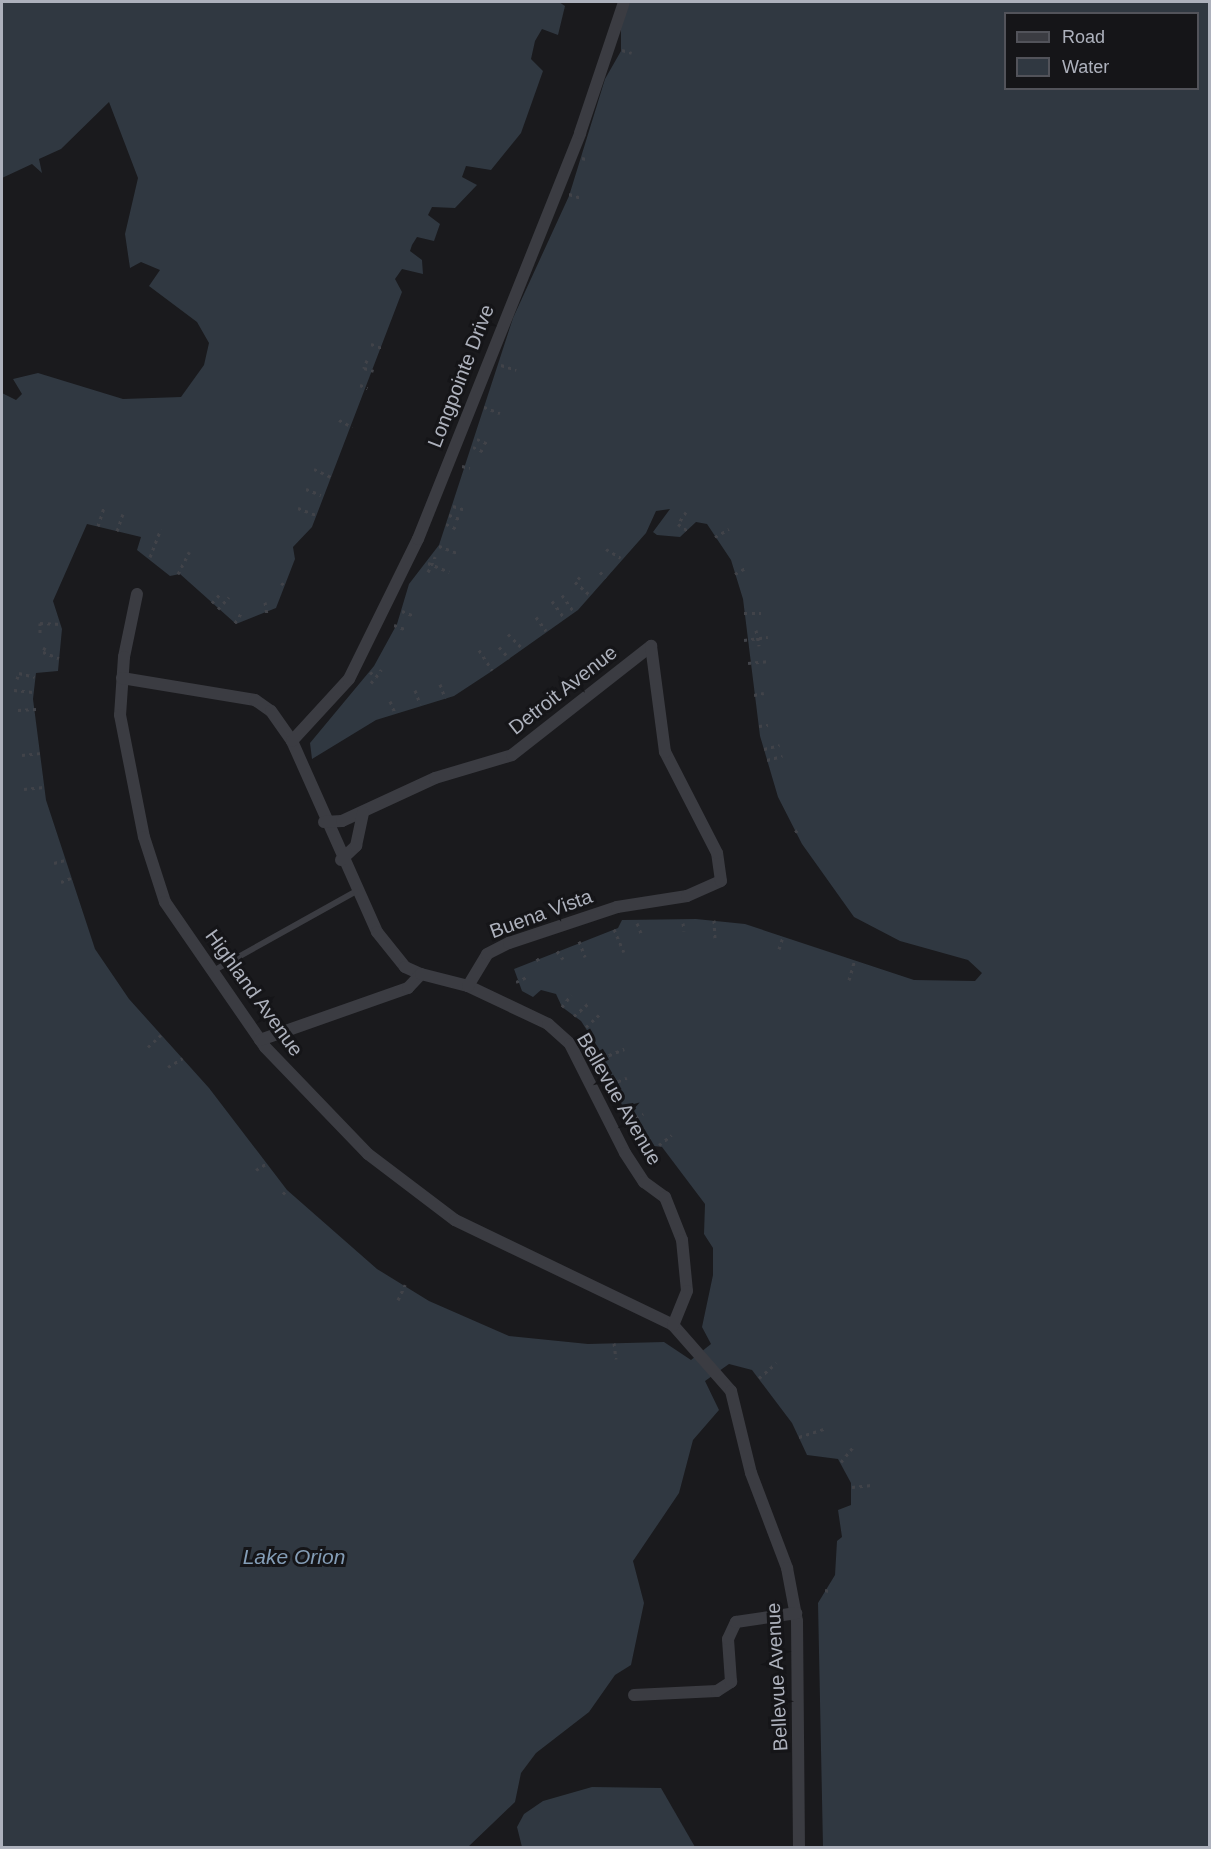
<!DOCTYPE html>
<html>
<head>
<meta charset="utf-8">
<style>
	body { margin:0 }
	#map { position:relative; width:1211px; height:1849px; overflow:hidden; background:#1a1a1d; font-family:Arial,sans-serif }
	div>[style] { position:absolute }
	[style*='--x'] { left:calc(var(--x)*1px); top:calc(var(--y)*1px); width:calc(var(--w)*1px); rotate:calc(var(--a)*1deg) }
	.water>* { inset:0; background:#303841 }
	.path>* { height:3px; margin-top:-1.5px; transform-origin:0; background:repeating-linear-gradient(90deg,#414349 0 3px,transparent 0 7.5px) }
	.lane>* { height:6px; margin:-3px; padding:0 3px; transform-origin:3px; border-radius:3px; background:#3b3c42 }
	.street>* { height:12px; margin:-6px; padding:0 6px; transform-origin:6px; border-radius:6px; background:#3b3c42 }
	span { translate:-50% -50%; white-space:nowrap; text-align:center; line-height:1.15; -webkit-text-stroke:6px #151518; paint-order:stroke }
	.street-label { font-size:20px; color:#adb1bc }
	.water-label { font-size:21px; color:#849db6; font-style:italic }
	.frame { position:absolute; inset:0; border:3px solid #adb1bc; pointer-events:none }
	.legend { position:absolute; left:1004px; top:12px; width:195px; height:78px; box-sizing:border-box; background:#151518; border:2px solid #52535a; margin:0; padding:8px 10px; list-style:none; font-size:18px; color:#adb1bc }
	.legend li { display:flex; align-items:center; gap:12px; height:30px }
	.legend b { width:30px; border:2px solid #52535a }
</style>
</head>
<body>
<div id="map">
	<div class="water">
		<i style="clip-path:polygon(evenodd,2px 2px,559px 2px,565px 6px,558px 35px,542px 29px,535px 41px,531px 59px,543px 71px,521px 133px,491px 170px,466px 166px,462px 177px,477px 185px,455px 208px,432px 207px,428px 215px,440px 224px,434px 241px,417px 237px,412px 245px,410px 251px,422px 260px,423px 274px,402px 269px,395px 279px,402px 292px,312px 527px,293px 547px,295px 559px,276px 608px,236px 624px,180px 574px,170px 576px,137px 550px,141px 537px,87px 524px,53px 601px,62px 629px,58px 671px,36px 673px,33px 699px,46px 800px,95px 949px,129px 999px,209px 1088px,287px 1190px,377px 1269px,429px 1301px,509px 1336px,588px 1344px,664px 1342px,691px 1360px,711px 1344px,702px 1327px,713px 1275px,713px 1248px,704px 1234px,705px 1204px,662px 1147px,638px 1144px,599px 1049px,581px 1021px,562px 1007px,556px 994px,541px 990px,533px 997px,522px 991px,514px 969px,618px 928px,622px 920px,696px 919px,745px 924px,914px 980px,975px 981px,982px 973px,968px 960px,900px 941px,854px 917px,802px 844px,778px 797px,760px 736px,743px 599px,731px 560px,707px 524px,696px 522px,680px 537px,657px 535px,653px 532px,670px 509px,656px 511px,646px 533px,578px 610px,489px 673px,454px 696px,376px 720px,312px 759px,310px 743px,374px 666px,397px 624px,409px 584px,439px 545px,513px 318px,569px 196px,605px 79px,621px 51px,621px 26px,630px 2px,1209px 2px,1209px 1847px,823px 1847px,818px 1603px,835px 1575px,837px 1541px,842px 1537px,838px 1510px,851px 1505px,851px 1483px,838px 1459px,807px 1455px,792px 1423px,752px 1370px,729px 1364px,705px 1381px,719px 1410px,693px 1440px,679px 1493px,633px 1561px,644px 1603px,631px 1665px,615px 1675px,589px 1712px,536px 1753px,521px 1773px,515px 1802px,468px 1847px,2px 1847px,2px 393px,16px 400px,22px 394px,13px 379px,38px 373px,123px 399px,181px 397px,204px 365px,209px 343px,197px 322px,149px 286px,160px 270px,141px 262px,130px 268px,125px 234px,138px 178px,109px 102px,61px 149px,39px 159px,42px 173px,32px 164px,2px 178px,2px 2px,1006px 14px,1198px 14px,1198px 88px,1006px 88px,1006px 14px)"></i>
		<i style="clip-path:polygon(592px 1787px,661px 1788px,695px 1847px,522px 1847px,517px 1827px,524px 1814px,543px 1801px)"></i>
	</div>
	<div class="path">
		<i style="--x:622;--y:50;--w:10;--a:17"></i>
		<i style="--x:582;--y:158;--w:7;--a:16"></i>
		<i style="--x:569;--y:194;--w:13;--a:18"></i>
		<i style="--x:371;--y:344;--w:12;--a:20"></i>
		<i style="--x:367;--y:360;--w:9;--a:111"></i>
		<i style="--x:364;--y:368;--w:10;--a:17"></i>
		<i style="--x:501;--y:365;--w:16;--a:18"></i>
		<i style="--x:360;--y:385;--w:8;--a:23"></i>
		<i style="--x:484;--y:407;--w:17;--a:21"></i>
		<i style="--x:339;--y:420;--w:15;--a:28"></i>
		<i style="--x:477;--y:439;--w:12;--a:24"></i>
		<i style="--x:473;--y:447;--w:12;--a:24"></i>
		<i style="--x:462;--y:466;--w:8;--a:14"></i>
		<i style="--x:314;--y:469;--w:19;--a:25"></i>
		<i style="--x:306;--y:489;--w:16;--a:22"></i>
		<i style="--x:453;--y:506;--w:13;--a:18"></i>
		<i style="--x:298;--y:508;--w:19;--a:21"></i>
		<i style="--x:686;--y:512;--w:14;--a:124"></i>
		<i style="--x:678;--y:524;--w:12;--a:35"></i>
		<i style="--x:449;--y:515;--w:14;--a:21"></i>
		<i style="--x:446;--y:524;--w:14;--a:25"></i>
		<i style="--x:98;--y:526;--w:20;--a:-72"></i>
		<i style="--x:117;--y:531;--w:18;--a:-71"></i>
		<i style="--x:715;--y:537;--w:16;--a:-30"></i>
		<i style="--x:439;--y:546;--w:19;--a:21"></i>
		<i style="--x:606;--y:549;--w:17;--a:31"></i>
		<i style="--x:150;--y:557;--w:30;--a:-69"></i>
		<i style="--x:428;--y:563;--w:23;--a:23"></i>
		<i style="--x:428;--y:572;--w:17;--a:-65"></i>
		<i style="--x:600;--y:572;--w:8;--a:45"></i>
		<i style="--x:178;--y:574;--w:25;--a:-63"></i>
		<i style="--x:735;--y:574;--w:14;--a:-30"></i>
		<i style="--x:580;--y:577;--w:7;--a:135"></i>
		<i style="--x:575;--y:582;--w:21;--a:41"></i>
		<i style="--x:281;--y:583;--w:7;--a:27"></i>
		<i style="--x:562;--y:595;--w:21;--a:55"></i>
		<i style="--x:552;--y:601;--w:22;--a:54"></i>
		<i style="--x:265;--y:602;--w:13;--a:81"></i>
		<i style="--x:212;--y:603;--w:13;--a:-48"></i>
		<i style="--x:218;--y:609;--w:16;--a:-47"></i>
		<i style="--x:402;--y:611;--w:11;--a:22"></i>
		<i style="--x:744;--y:613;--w:17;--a:0"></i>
		<i style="--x:536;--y:617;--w:17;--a:54"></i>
		<i style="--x:235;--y:623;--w:15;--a:-58"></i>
		<i style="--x:394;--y:625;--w:14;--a:21"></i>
		<i style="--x:756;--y:630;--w:16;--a:79"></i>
		<i style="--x:40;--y:633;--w:10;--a:-90"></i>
		<i style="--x:40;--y:623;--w:21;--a:3"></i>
		<i style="--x:508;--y:634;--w:20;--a:45"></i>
		<i style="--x:744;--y:640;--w:24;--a:-7"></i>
		<i style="--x:45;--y:647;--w:5;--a:112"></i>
		<i style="--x:43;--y:652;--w:17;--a:21"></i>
		<i style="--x:499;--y:647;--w:15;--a:48"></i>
		<i style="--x:479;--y:650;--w:24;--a:57"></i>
		<i style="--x:748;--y:663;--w:22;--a:-5"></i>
		<i style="--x:370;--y:672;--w:8;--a:40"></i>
		<i style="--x:376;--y:677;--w:9;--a:-54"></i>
		<i style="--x:17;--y:679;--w:6;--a:-72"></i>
		<i style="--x:19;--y:673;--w:16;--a:14"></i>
		<i style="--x:371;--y:683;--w:8;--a:-50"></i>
		<i style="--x:440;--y:684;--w:15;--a:70"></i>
		<i style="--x:14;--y:690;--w:19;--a:6"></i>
		<i style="--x:415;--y:690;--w:15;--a:70"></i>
		<i style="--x:754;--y:695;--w:10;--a:-11"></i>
		<i style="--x:390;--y:701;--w:13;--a:67"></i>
		<i style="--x:18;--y:710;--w:18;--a:-3"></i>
		<i style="--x:759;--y:726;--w:9;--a:-6"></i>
		<i style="--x:764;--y:749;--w:16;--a:-14"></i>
		<i style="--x:22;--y:755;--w:18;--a:-6"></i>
		<i style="--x:767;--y:760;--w:16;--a:-15"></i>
		<i style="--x:24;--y:789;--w:20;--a:-6"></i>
		<i style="--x:795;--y:832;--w:7;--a:-34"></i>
		<i style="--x:54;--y:863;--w:11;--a:-15"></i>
		<i style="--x:61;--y:882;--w:11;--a:-22"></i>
		<i style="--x:714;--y:920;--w:18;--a:87"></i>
		<i style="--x:637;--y:923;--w:11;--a:68"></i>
		<i style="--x:683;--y:923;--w:8;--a:83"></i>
		<i style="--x:614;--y:929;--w:25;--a:67"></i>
		<i style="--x:579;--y:941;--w:17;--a:69"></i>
		<i style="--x:779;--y:949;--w:13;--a:-72"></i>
		<i style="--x:557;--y:951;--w:10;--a:53"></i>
		<i style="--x:537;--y:958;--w:7;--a:63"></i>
		<i style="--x:849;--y:980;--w:19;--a:-74"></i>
		<i style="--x:516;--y:982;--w:14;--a:-25"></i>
		<i style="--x:562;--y:1007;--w:15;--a:-53"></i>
		<i style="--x:574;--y:1016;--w:21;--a:-41"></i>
		<i style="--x:586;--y:1027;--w:19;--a:-43"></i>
		<i style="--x:148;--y:1047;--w:18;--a:-43"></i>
		<i style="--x:602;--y:1058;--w:24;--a:-22"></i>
		<i style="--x:168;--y:1067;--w:17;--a:-31"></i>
		<i style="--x:611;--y:1084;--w:17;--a:-21"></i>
		<i style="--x:629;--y:1121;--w:16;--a:-27"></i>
		<i style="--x:659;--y:1145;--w:16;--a:-38"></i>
		<i style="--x:256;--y:1170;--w:13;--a:-32"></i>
		<i style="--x:283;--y:1194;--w:6;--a:-45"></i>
		<i style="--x:398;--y:1300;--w:17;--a:-65"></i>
		<i style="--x:614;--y:1343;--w:16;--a:83"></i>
		<i style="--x:759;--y:1378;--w:23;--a:-41"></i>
		<i style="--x:799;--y:1437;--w:28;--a:-18"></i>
		<i style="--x:841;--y:1462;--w:22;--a:-51"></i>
		<i style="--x:852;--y:1487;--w:20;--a:-6"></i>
		<i style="--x:825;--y:1590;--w:4;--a:14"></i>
	</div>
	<div class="lane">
		<i style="--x:213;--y:971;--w:162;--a:-29.1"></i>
	</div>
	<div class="street">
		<i style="--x:137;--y:594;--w:64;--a:101.7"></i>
		<i style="--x:124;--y:657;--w:58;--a:93.9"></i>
		<i style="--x:120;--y:715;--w:124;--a:78.9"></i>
		<i style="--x:144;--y:837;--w:68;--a:72.1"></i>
		<i style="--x:165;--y:902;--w:176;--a:55.4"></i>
		<i style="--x:265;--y:1047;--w:149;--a:46.1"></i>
		<i style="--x:368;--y:1154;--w:109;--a:37.2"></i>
		<i style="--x:455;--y:1220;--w:242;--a:25.7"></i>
		<i style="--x:673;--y:1325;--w:88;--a:48.7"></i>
		<i style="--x:731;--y:1391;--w:84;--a:76.3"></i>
		<i style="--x:751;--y:1473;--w:102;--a:69.2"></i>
		<i style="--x:787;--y:1568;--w:54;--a:79.3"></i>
		<i style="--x:797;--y:1621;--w:227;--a:89.5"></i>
		<i style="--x:122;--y:678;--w:135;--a:9.4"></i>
		<i style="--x:255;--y:700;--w:19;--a:35"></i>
		<i style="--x:271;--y:711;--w:37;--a:55"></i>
		<i style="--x:292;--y:741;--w:209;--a:66"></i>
		<i style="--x:377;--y:932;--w:45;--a:51.3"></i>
		<i style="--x:405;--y:967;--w:17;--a:24"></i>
		<i style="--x:292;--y:741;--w:84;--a:-47.4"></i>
		<i style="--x:349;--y:679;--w:156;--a:-63.8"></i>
		<i style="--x:418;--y:539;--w:437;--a:-68.2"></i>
		<i style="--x:580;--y:133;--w:138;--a:-71.4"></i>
		<i style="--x:324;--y:822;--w:18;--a:-3"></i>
		<i style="--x:342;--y:821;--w:102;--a:-24.8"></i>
		<i style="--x:435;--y:778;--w:80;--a:-16.6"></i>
		<i style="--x:512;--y:755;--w:177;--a:-38.1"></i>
		<i style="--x:341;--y:860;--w:21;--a:-43"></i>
		<i style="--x:356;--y:846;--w:34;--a:-78"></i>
		<i style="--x:468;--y:986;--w:89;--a:25.4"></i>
		<i style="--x:548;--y:1024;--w:30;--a:42"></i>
		<i style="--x:570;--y:1044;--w:122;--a:63.2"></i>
		<i style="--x:625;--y:1153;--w:35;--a:57"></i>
		<i style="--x:644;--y:1182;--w:26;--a:36"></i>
		<i style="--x:665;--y:1197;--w:46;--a:68.4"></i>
		<i style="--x:682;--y:1240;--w:51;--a:84.4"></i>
		<i style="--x:687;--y:1291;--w:37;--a:112"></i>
		<i style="--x:260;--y:1040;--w:157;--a:-19.4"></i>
		<i style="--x:408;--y:988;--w:19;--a:-47"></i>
		<i style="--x:421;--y:974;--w:49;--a:14.3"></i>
		<i style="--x:468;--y:986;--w:37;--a:-59"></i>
		<i style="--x:487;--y:954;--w:25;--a:-27"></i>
		<i style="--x:509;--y:943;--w:114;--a:-18.4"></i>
		<i style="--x:617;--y:907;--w:71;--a:-8.9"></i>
		<i style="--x:687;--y:896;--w:37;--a:-24"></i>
		<i style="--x:721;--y:881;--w:28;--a:-98"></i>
		<i style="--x:717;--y:853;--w:114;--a:-117.2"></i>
		<i style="--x:665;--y:752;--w:107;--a:-97.5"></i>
		<i style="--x:634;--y:1695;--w:83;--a:-2.8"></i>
		<i style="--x:717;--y:1691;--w:17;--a:-33"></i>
		<i style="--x:731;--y:1682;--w:43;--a:-94"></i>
		<i style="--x:728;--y:1639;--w:19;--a:-65"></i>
		<i style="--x:736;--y:1622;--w:61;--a:-8.5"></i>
	</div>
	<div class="street-label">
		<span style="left:461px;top:376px;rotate:-69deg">Longpointe Drive</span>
		<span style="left:563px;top:690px;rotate:-38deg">Detroit Avenue</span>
		<span style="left:541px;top:914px;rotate:-20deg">Buena Vista</span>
		<span style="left:254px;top:993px;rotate:54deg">Highland Avenue</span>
		<span style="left:619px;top:1099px;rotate:60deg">Bellevue Avenue</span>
		<span style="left:777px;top:1677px;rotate:-93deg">Bellevue Avenue</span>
	</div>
	<div class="water-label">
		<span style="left:294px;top:1557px">Lake Orion</span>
	</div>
	<div class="frame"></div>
	<ul class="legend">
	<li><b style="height:8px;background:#3b3c42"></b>Road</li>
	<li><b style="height:16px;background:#303841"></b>Water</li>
	</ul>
</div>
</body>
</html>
